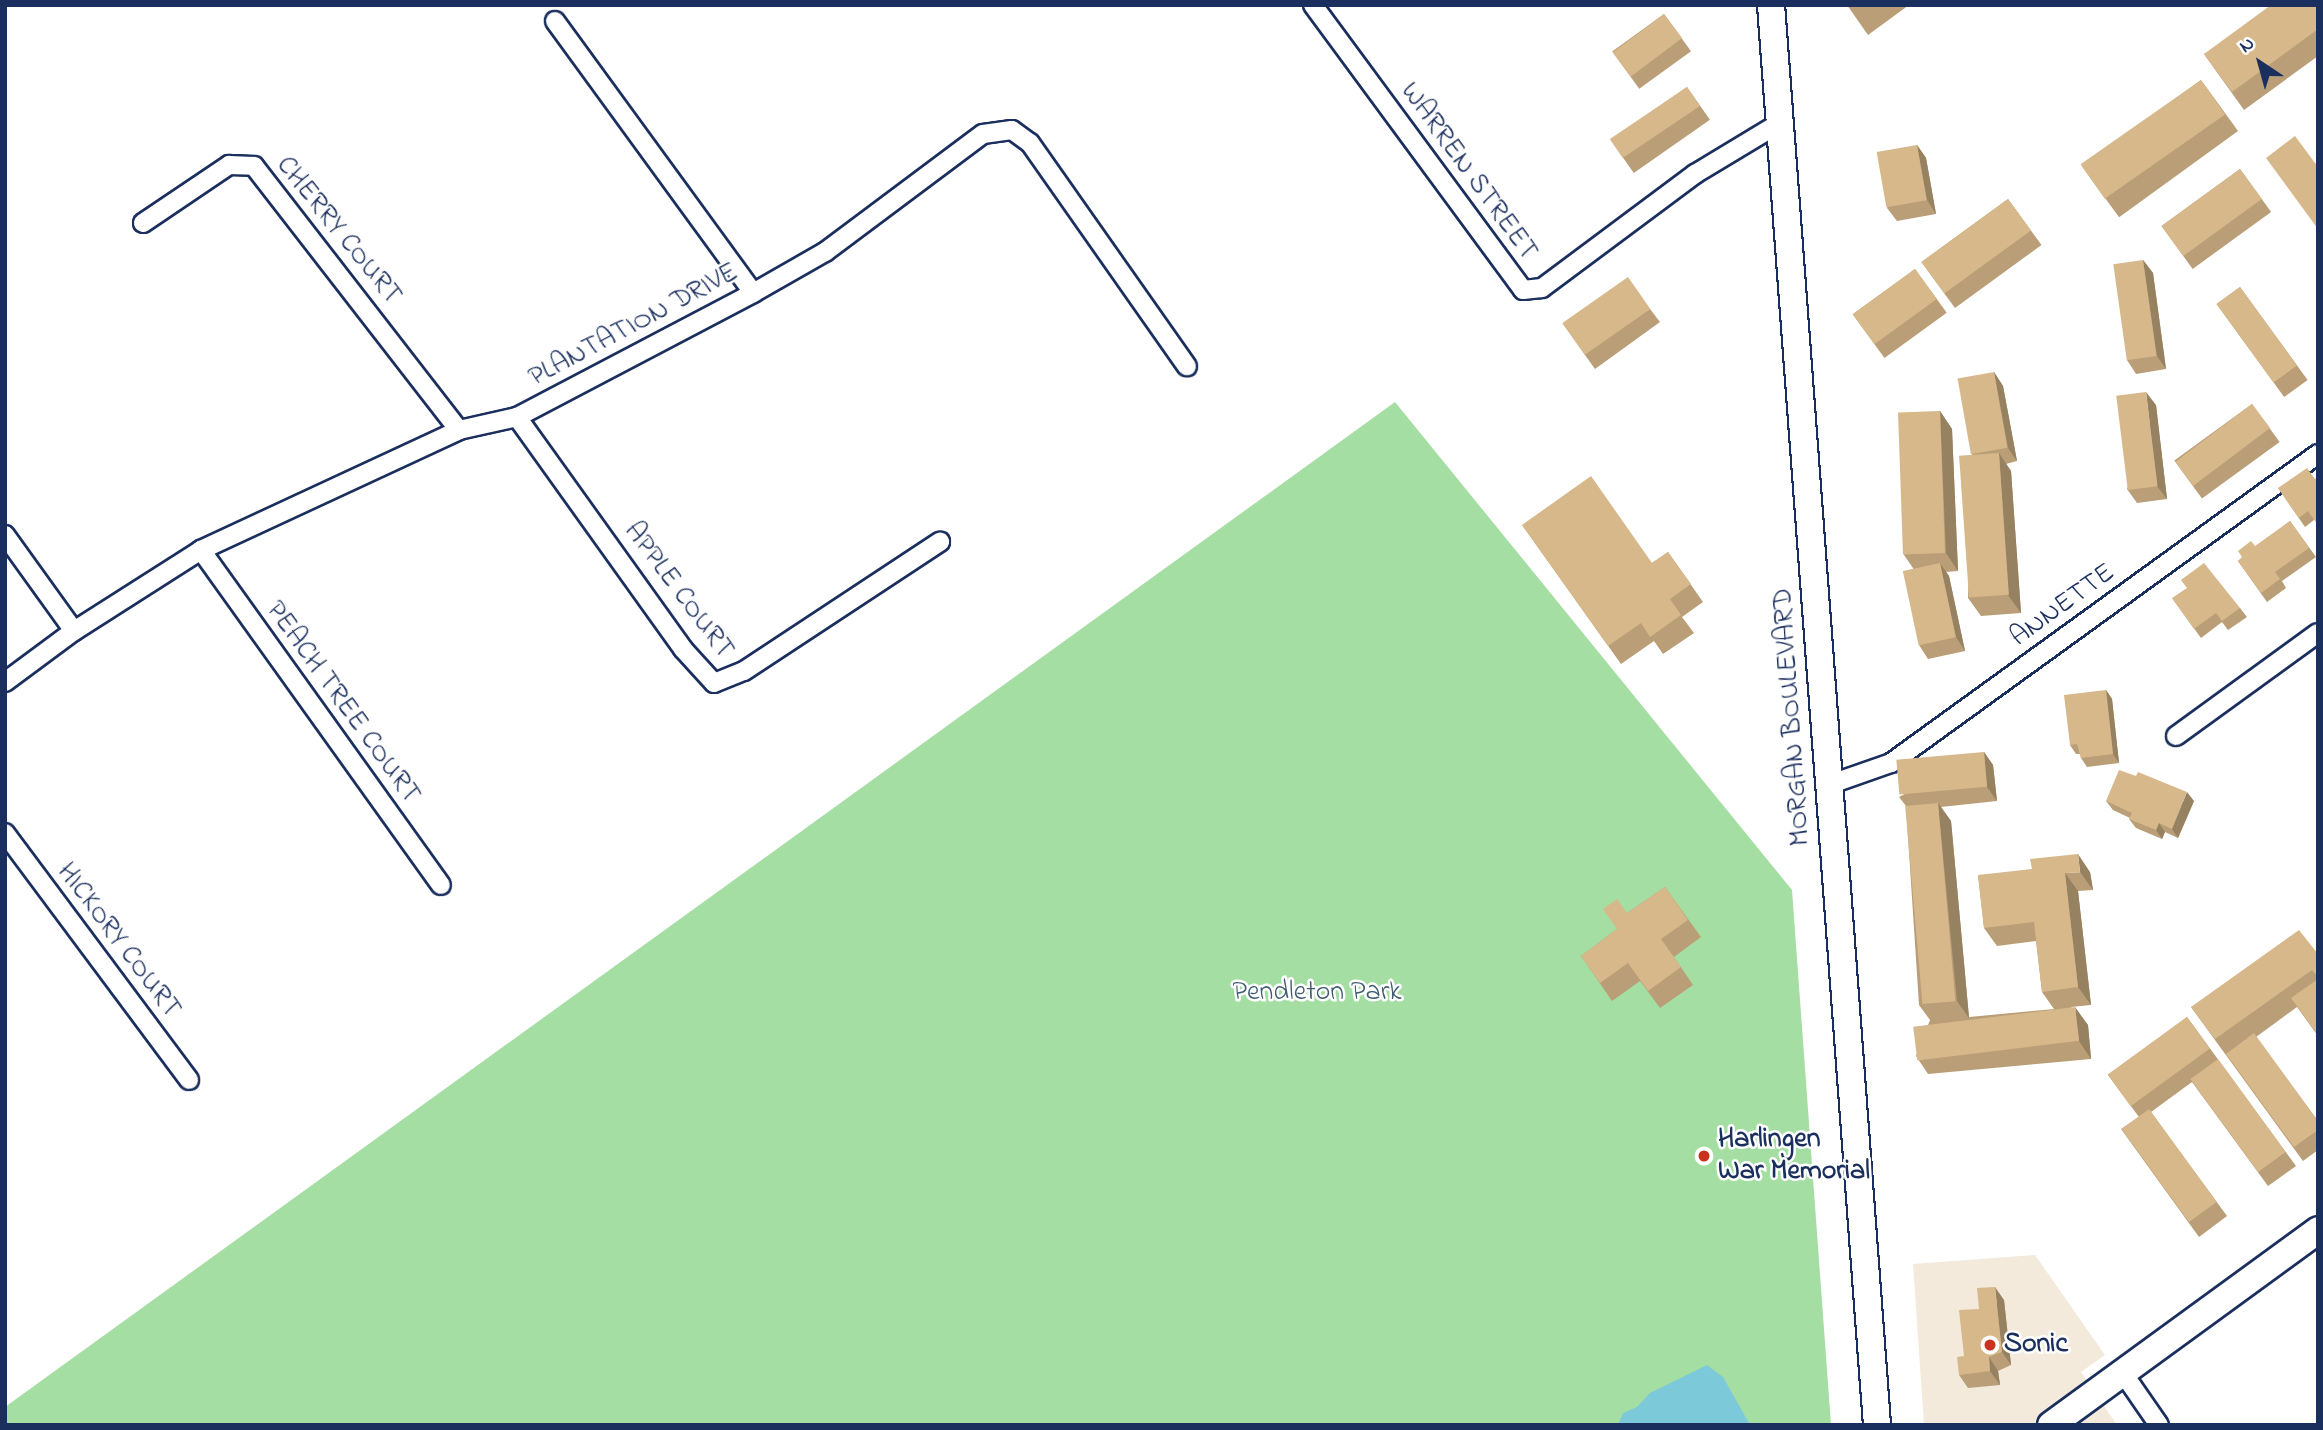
<!DOCTYPE html>
<html>
<head>
<meta charset="utf-8">
<style>
	body { margin:0 }
	#map { position:relative; width:2323px; height:1430px; overflow:hidden; background:#fff; font-family:"Indie Flower",sans-serif }
	div>[style] { position:absolute }
	[style*='--x'] { left:calc(var(--x)*1px); top:calc(var(--y)*1px); width:calc(var(--w)*1px); rotate:calc(var(--a)*1deg) }
	.built>* { inset:0; background:#f3eadc }
	.green>* { inset:0; background:#a5dea3 }
	.water>* { inset:0; background:#7cc9da }
	.roads { filter:drop-shadow(2px 0 #1b2f5e) drop-shadow(-2px 0 #1b2f5e) drop-shadow(0 2px #1b2f5e) drop-shadow(0 -2px #1b2f5e) }
	.street>* { height:18px; margin:-9px; padding:0 9px; transform-origin:9px; border-radius:9px; background:#fff }
	.secondary>* { height:26px; margin:-13px; padding:0 13px; transform-origin:13px; border-radius:13px; background:#fff }
	.wall>* { inset:0; background:#b99e77; transform-origin:0 0 }
	.shaded-wall>* { inset:0; background:#968161 }
	.building>* { inset:0; background:#d7b88a; transform-origin:0 0 }
	.dots>* { width:19px; height:19px; translate:-50% -50%; box-sizing:border-box; border:4px solid #fff; border-radius:50% }
	span { translate:-50% -50%; white-space:nowrap; text-align:center; line-height:1.15; -webkit-text-stroke:5px #fff; paint-order:stroke }
	.street-label { font-size:28px; color:#1b2f5e }
	.park-label { font-size:28px; color:#3e5b6f }
	.poi-label { font-size:28px; color:#1b2f5e; font-weight:700 }
	.left { translate:0 -50%; text-align:left }
	.frame { position:absolute; inset:0; border:7px solid #1b2f5e; pointer-events:none }
	.north { position:absolute; left:2225px; top:28px; width:70px; height:70px; -webkit-text-stroke:5px #fff; paint-order:stroke; rotate:324deg; font-size:19px; font-weight:700; line-height:28px; text-align:center; color:#1b2f5e }
	.north::after { content:''; display:block; margin:auto; width:24px; height:32px; background:#1b2f5e; clip-path:polygon(50% 0,100% 100%,50% 72%,0 100%) }
</style>
</head>
<body>
<div id="map">
	<div class="built">
		<i style="clip-path:polygon(2035px 1255px,2105px 1355px,2081px 1372px,2117px 1425px,1924px 1425px,1913px 1264px)"></i>
	</div>
	<div class="green">
		<i style="clip-path:polygon(1395px 402px,1792px 890px,1831px 1425px,5px 1425px,5px 1407px)"></i>
	</div>
	<div class="water">
		<i style="clip-path:polygon(1707px 1365px,1723px 1377px,1750px 1425px,1618px 1425px,1623px 1413px,1637px 1407px,1650px 1393px)"></i>
	</div>
	<div class="roads">
		<div class="street">
			<i style="--x:1313;--y:5;--w:354;--a:53.6"></i>
			<i style="--x:1523;--y:290;--w:19;--a:-6"></i>
			<i style="--x:1542;--y:288;--w:191;--a:-36.7"></i>
			<i style="--x:1695;--y:174;--w:97;--a:-31.1"></i>
			<i style="--x:555;--y:21;--w:336;--a:53.9"></i>
			<i style="--x:143;--y:223;--w:104;--a:-34"></i>
			<i style="--x:229;--y:165;--w:25;--a:2"></i>
			<i style="--x:254;--y:166;--w:334;--a:52.2"></i>
			<i style="--x:517;--y:417;--w:285;--a:54.4"></i>
			<i style="--x:683;--y:649;--w:46;--a:47.6"></i>
			<i style="--x:714;--y:683;--w:32;--a:-22"></i>
			<i style="--x:744;--y:671;--w:235;--a:-33.4"></i>
			<i style="--x:5;--y:535;--w:118;--a:54.3"></i>
			<i style="--x:201;--y:550;--w:412;--a:54.4"></i>
			<i style="--x:5;--y:682;--w:86;--a:-36.5"></i>
			<i style="--x:74;--y:631;--w:151;--a:-32.5"></i>
			<i style="--x:201;--y:550;--w:285;--a:-24.9"></i>
			<i style="--x:459;--y:430;--w:59;--a:-12.6"></i>
			<i style="--x:517;--y:417;--w:267;--a:-27.7"></i>
			<i style="--x:753;--y:293;--w:83;--a:-29.7"></i>
			<i style="--x:825;--y:252;--w:197;--a:-36.8"></i>
			<i style="--x:983;--y:134;--w:29;--a:-8"></i>
			<i style="--x:1012;--y:130;--w:22;--a:36"></i>
			<i style="--x:1030;--y:143;--w:273;--a:54.9"></i>
			<i style="--x:2176;--y:736;--w:175;--a:-36"></i>
			<i style="--x:1831;--y:784;--w:64;--a:-19.3"></i>
			<i style="--x:1891;--y:763;--w:527;--a:-35.89"></i>
			<i style="--x:5;--y:833;--w:308;--a:53.3"></i>
			<i style="--x:2123;--y:1373;--w:63;--a:55.3"></i>
		</div>
		<div class="secondary">
			<i style="--x:1771;--y:5;--w:1424;--a:85.73"></i>
			<i style="--x:2051;--y:1425;--w:331;--a:-36.1"></i>
		</div>
	</div>
	<div class="wall">
		<i style="clip-path:polygon(1847px 5px,1909px 5px,1868px 35px)"></i>
		<i style="clip-path:polygon(2318px 5px,2318px 56px,2244px 110px,2204px 54px)"></i>
		<i style="left:1664px;top:14px;width:46px;height:64px;rotate:54deg"></i>
		<i style="left:2201px;top:80px;width:63px;height:147px;rotate:54deg"></i>
		<i style="left:1687px;top:87px;width:40px;height:93px;rotate:55deg"></i>
		<i style="clip-path:polygon(1917px 145px,1926px 158px,1936px 214px,1897px 221px,1887px 208px)"></i>
		<i style="left:2240px;top:169px;width:53px;height:97px;rotate:54deg"></i>
		<i style="left:2008px;top:199px;width:57px;height:107px;rotate:54deg"></i>
		<i style="clip-path:polygon(2143px 260px,2153px 273px,2166px 369px,2136px 374px,2127px 360px)"></i>
		<i style="left:1915px;top:269px;width:54px;height:77px;rotate:54deg"></i>
		<i style="left:2240px;top:287px;width:115px;height:29px;rotate:54deg"></i>
		<i style="clip-path:polygon(1650px 309px,1660px 322px,1595px 369px,1563px 324px)"></i>
		<i style="clip-path:polygon(1994px 372px,2003px 386px,2017px 461px,2006px 464px,2011px 471px,2021px 613px,1981px 616px,1968px 598px,1972px 455px)"></i>
		<i style="left:2252px;top:404px;width:47px;height:96px;rotate:54deg"></i>
		<i style="clip-path:polygon(2156px 405px,2167px 499px,2137px 503px,2127px 489px)"></i>
		<i style="clip-path:polygon(1940px 411px,1952px 429px,1958px 571px,1946px 572px,1949px 576px,1965px 651px,1928px 659px,1919px 645px,1913px 568px,1904px 555px)"></i>
		<i style="clip-path:polygon(2315px 479px,2314px 520px,2305px 527px,2278px 488px)"></i>
		<i style="clip-path:polygon(2290px 521px,2316px 557px,2282px 581px,2286px 588px,2267px 602px,2238px 561px)"></i>
		<i style="clip-path:polygon(1522px 525px,1652px 563px,1668px 552px,1703px 602px,1682px 617px,1694px 633px,1663px 654px,1654px 641px,1621px 664px)"></i>
		<i style="clip-path:polygon(2172px 598px,2240px 608px,2247px 617px,2228px 630px,2222px 622px,2201px 638px)"></i>
		<i style="clip-path:polygon(2106px 690px,2112px 699px,2119px 763px,2087px 767px,2081px 758px,2080px 754px,2076px 754px,2070px 745px)"></i>
		<i style="clip-path:polygon(1984px 752px,1993px 765px,1997px 801px,1941px 807px,1951px 821px,1969px 1017px,2054px 1009px,2042px 992px,2036px 941px,1997px 946px,1984px 928px,1978px 875px,2090px 872px,2093px 890px,2078px 891px,2091px 1005px,2071px 1007px,2088px 1025px,2091px 1059px,1928px 1074px,1916px 1056px,1930px 1020px,1919px 1005px,1906px 806px,1899px 797px)"></i>
		<i style="clip-path:polygon(2106px 801px,2194px 801px,2178px 838px,2165px 832px,2162px 839px,2136px 828px,2129px 819px,2130px 818px,2113px 810px)"></i>
		<i style="clip-path:polygon(1665px 887px,1701px 937px,1674px 957px,1693px 985px,1660px 1008px,1640px 981px,1612px 1001px,1581px 956px,1617px 929px,1627px 913px)"></i>
		<i style="clip-path:polygon(2318px 954px,2318px 1036px,2297px 1007px,2256px 1037px,2318px 1121px,2318px 1150px,2303px 1161px,2191px 1007px)"></i>
		<i style="clip-path:polygon(2187px 1017px,2296px 1166px,2268px 1186px,2192px 1082px,2151px 1112px,2227px 1216px,2199px 1237px,2121px 1129px,2139px 1117px,2108px 1075px)"></i>
		<i style="clip-path:polygon(2004px 1300px,2011px 1365px,1998px 1371px,2000px 1385px,1968px 1388px,1959px 1375px,1979px 1309px)"></i>
	</div>
	<div class="shaded-wall">
		<i style="clip-path:polygon(1917px 145px,1926px 158px,1936px 214px,1927px 200px)"></i>
		<i style="clip-path:polygon(2143px 260px,2153px 273px,2166px 369px,2157px 356px)"></i>
		<i style="clip-path:polygon(1994px 372px,2003px 386px,2017px 461px,2008px 448px)"></i>
		<i style="clip-path:polygon(2146px 392px,2156px 405px,2167px 499px,2157px 486px)"></i>
		<i style="clip-path:polygon(1940px 411px,1952px 429px,1958px 571px,1946px 553px)"></i>
		<i style="clip-path:polygon(1999px 453px,2011px 471px,2021px 613px,2008px 595px)"></i>
		<i style="clip-path:polygon(1940px 563px,1949px 576px,1965px 651px,1956px 637px)"></i>
		<i style="clip-path:polygon(2106px 690px,2112px 699px,2119px 763px,2113px 754px)"></i>
		<i style="clip-path:polygon(1984px 752px,1993px 765px,1997px 801px,1987px 787px)"></i>
		<i style="clip-path:polygon(2187px 792px,2194px 801px,2178px 838px,2172px 829px)"></i>
		<i style="clip-path:polygon(1938px 803px,1951px 821px,1969px 1018px,1957px 1001px)"></i>
		<i style="clip-path:polygon(2159px 823px,2165px 832px,2162px 839px,2156px 830px)"></i>
		<i style="clip-path:polygon(2078px 854px,2090px 872px,2093px 890px,2080px 872px)"></i>
		<i style="clip-path:polygon(2065px 873px,2078px 891px,2091px 1005px,2078px 987px)"></i>
		<i style="clip-path:polygon(2075px 1007px,2088px 1025px,2091px 1059px,2079px 1041px)"></i>
		<i style="clip-path:polygon(1995px 1287px,2004px 1300px,2011px 1365px,2002px 1352px)"></i>
		<i style="clip-path:polygon(1989px 1357px,1998px 1371px,2000px 1385px,1990px 1371px)"></i>
	</div>
	<div class="building">
		<i style="clip-path:polygon(2271px 5px,2318px 5px,2318px 29px,2232px 92px,2204px 54px)"></i>
		<i style="left:1664px;top:14px;width:30px;height:64px;rotate:53deg"></i>
		<i style="left:2201px;top:80px;width:42px;height:147px;rotate:55deg"></i>
		<i style="left:1687px;top:87px;width:23px;height:93px;rotate:56deg"></i>
		<i style="clip-path:polygon(2295px 136px,2318px 167px,2318px 229px,2266px 158px)"></i>
		<i style="left:1917px;top:145px;width:56px;height:41px;rotate:80deg"></i>
		<i style="left:2240px;top:169px;width:37px;height:97px;rotate:54deg"></i>
		<i style="left:2008px;top:199px;width:39px;height:107px;rotate:54deg"></i>
		<i style="left:2143px;top:260px;width:97px;height:30px;rotate:82deg"></i>
		<i style="left:1915px;top:269px;width:37px;height:77px;rotate:54deg"></i>
		<i style="left:1628px;top:277px;width:39px;height:80px;rotate:55deg"></i>
		<i style="left:2240px;top:287px;width:97px;height:29px;rotate:54deg"></i>
		<i style="left:1994px;top:372px;width:77px;height:37px;rotate:80deg"></i>
		<i style="left:2146px;top:392px;width:95px;height:30px;rotate:83deg"></i>
		<i style="left:2252px;top:404px;width:30px;height:96px;rotate:53deg"></i>
		<i style="left:1940px;top:411px;width:142px;height:42px;rotate:88deg"></i>
		<i style="left:1999px;top:453px;width:142px;height:40px;rotate:86deg"></i>
		<i style="clip-path:polygon(2307px 468px,2315px 479px,2318px 477px,2318px 525px,2308px 511px,2299px 518px,2278px 488px)"></i>
		<i style="clip-path:polygon(1591px 476px,1652px 563px,1668px 552px,1691px 584px,1670px 599px,1681px 615px,1650px 637px,1641px 623px,1608px 646px,1522px 525px)"></i>
		<i style="clip-path:polygon(2290px 521px,2309px 548px,2275px 572px,2280px 579px,2261px 593px,2238px 561px,2242px 557px,2238px 551px,2251px 541px,2255px 546px)"></i>
		<i style="left:1940px;top:563px;width:76px;height:38px;rotate:78deg"></i>
		<i style="clip-path:polygon(2204px 563px,2240px 608px,2222px 621px,2216px 613px,2194px 629px,2172px 598px,2187px 588px,2181px 580px)"></i>
		<i style="clip-path:polygon(2106px 690px,2113px 754px,2081px 758px,2077px 744px,2070px 745px,2064px 695px)"></i>
		<i style="left:1984px;top:752px;width:35px;height:88px;rotate:85deg"></i>
		<i style="clip-path:polygon(2119px 770px,2136px 776px,2138px 772px,2187px 792px,2172px 829px,2159px 823px,2156px 830px,2129px 819px,2132px 813px,2106px 801px)"></i>
		<i style="left:1938px;top:803px;width:199px;height:33px;rotate:85deg"></i>
		<i style="clip-path:polygon(2078px 854px,2080px 872px,2065px 873px,2078px 987px,2042px 992px,2034px 922px,1984px 928px,1978px 875px,2032px 869px,2030px 859px)"></i>
		<i style="clip-path:polygon(1665px 887px,1688px 920px,1661px 939px,1681px 967px,1648px 991px,1628px 963px,1600px 983px,1581px 956px,1617px 929px,1603px 909px,1617px 899px,1627px 913px)"></i>
		<i style="clip-path:polygon(2299px 930px,2318px 954px,2318px 977px,2312px 970px,2215px 1039px,2191px 1007px)"></i>
		<i style="clip-path:polygon(2318px 979px,2318px 1035px,2291px 998px)"></i>
		<i style="left:2075px;top:1007px;width:34px;height:163px;rotate:83deg"></i>
		<i style="left:2187px;top:1017px;width:39px;height:98px;rotate:54deg"></i>
		<i style="clip-path:polygon(2254px 1033px,2318px 1121px,2318px 1130px,2294px 1147px,2226px 1054px)"></i>
		<i style="left:2218px;top:1059px;width:115px;height:34px;rotate:54deg"></i>
		<i style="left:2149px;top:1109px;width:115px;height:34px;rotate:54deg"></i>
		<i style="clip-path:polygon(1995px 1287px,2002px 1352px,1989px 1357px,1990px 1371px,1959px 1375px,1957px 1357px,1964px 1356px,1959px 1310px,1979px 1309px,1977px 1288px)"></i>
	</div>
	<div class="dots">
		<i style="left:1704px;top:1156px;background:#c8321e"></i>
		<i style="left:1990px;top:1345px;background:#c8321e"></i>
	</div>
	<div class="street-label">
		<span style="left:1468px;top:172px;rotate:54deg">WARREN STREET</span>
		<span style="left:338px;top:231px;rotate:51deg">CHERRY COURT</span>
		<span style="left:634px;top:326px;rotate:-28deg">PLANTATION DRIVE</span>
		<span style="left:678px;top:591px;rotate:53deg">APPLE COURT</span>
		<span style="left:2063px;top:606px;rotate:-36deg">ANNETTE</span>
		<span style="left:342px;top:703px;rotate:54deg">PEACH TREE COURT</span>
		<span style="left:1793px;top:717px;rotate:-94deg">MORGAN BOULEVARD</span>
		<span style="left:118px;top:941px;rotate:53deg">HICKORY COURT</span>
	</div>
	<div class="park-label">
		<span style="left:1317px;top:993px">Pendleton Park</span>
	</div>
	<div class="poi-label">
		<span class="left" style="left:1718px;top:1156px">Harlingen<br>War Memorial</span>
		<span class="left" style="left:2004px;top:1345px">Sonic</span>
	</div>
	<div class="frame"></div>
	<div class="north">N</div>
</div>
</body>
</html>
